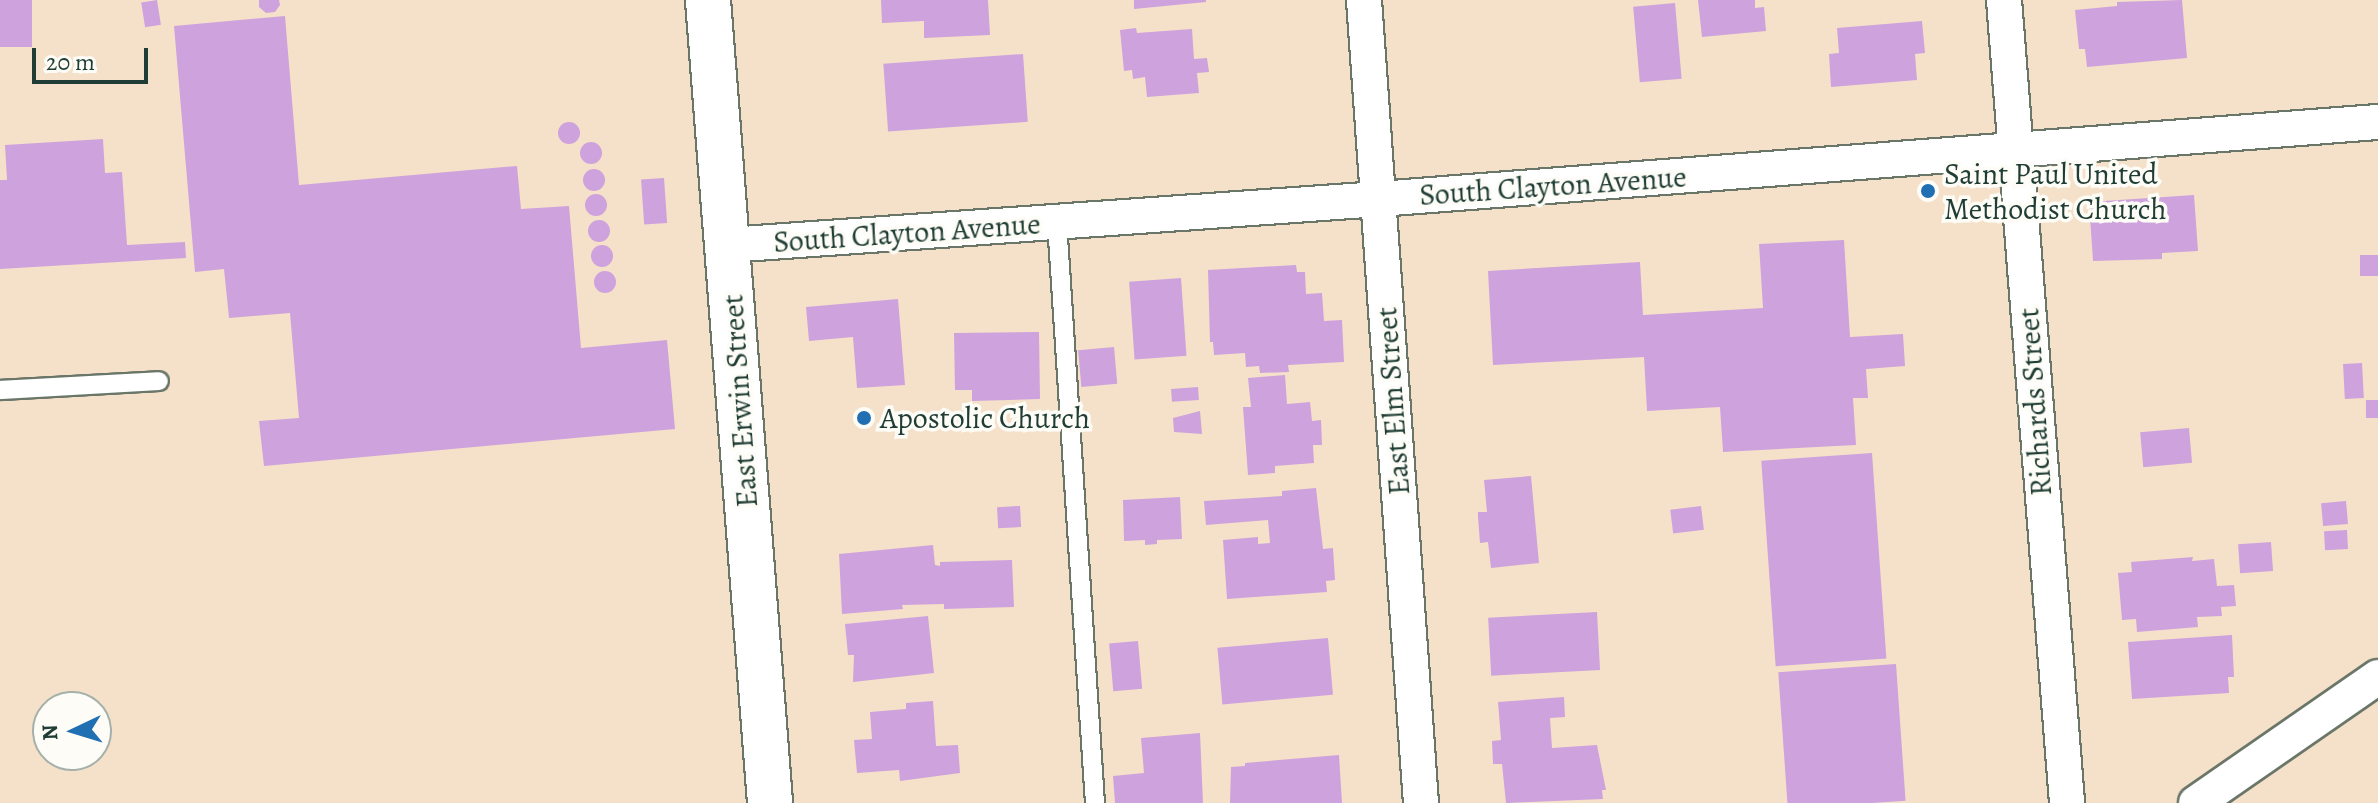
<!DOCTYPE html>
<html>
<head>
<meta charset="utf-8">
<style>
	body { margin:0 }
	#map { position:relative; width:2378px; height:803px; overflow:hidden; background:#f5e1c9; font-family:Alegreya,serif }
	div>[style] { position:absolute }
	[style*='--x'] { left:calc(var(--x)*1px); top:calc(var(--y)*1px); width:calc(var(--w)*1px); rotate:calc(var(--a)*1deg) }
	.building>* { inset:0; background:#cea2dd; transform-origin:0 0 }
	.round { border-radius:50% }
	.roads { filter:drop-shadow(2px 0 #6a7668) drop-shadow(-2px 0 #6a7668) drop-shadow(0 2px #6a7668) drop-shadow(0 -2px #6a7668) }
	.lane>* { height:18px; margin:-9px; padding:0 9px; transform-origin:9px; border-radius:9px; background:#fff }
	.street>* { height:34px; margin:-17px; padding:0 17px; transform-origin:17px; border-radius:17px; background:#fff }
	.secondary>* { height:44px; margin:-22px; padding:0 22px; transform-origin:22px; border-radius:22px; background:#fff }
	.dots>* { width:22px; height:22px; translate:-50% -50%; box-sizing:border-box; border:4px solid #fdfcf7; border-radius:50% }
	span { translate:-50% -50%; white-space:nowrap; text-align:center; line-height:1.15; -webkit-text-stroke:7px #fdfcf7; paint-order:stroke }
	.poi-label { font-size:30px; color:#1f3d34 }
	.left { translate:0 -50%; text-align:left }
	.street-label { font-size:30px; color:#1f3d34 }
	.north { position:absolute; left:32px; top:691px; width:80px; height:80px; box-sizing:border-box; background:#fdfcf7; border:2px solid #a4b0a9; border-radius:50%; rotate:266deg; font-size:22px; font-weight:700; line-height:32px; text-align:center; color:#1f3d34 }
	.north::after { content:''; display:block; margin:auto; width:28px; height:36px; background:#1f6fb2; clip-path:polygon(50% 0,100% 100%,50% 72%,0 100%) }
	.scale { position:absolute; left:32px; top:48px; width:116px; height:36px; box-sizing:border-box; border:4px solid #1f3d34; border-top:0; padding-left:10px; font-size:24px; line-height:28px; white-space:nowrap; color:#1f3d34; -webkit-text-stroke:6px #fdfcf7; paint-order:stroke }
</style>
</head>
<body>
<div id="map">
	<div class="building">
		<i style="left:0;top:0;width:32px;height:47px"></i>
		<i style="left:157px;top:0;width:25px;height:16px;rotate:81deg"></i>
		<i style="clip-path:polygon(259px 0,279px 0,280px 5px,275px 12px,266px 13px,259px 7px)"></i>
		<i style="clip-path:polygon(881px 0,988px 0,990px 35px,924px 38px,924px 21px,882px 23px)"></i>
		<i style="clip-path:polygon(1134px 0,1206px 0,1206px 2px,1134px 9px)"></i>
		<i style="clip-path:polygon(1698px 0,1755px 0,1755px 8px,1764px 7px,1766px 31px,1702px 37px)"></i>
		<i style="clip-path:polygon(2182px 0,2187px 58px,2087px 67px,2085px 49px,2079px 49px,2075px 10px,2117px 6px,2117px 2px)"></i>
		<i style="left:1675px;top:3px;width:76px;height:42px;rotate:85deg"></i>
		<i style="clip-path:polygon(285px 16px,299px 185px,517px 166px,521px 209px,569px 206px,581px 348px,667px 340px,675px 429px,264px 466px,259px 421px,299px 418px,290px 313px,229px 318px,224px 269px,195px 272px,174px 26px)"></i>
		<i style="clip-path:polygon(1922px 21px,1925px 53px,1915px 54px,1917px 80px,1831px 87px,1829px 54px,1839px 53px,1837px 28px)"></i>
		<i style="clip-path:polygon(1136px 28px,1137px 33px,1192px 29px,1194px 59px,1207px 58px,1209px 72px,1197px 73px,1199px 93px,1147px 97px,1145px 77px,1133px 79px,1132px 70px,1124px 71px,1120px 30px)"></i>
		<i style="left:1023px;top:54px;width:68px;height:140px;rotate:86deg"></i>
		<i class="round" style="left:558px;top:122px;width:22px;height:22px"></i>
		<i style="clip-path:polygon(103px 139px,105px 173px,122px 172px,127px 245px,185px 242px,186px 258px,0 269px,0 180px,7px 180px,5px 145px)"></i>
		<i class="round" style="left:580px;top:142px;width:22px;height:22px"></i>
		<i class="round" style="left:583px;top:169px;width:22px;height:22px"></i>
		<i style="left:664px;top:178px;width:45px;height:23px;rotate:86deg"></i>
		<i class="round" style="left:585px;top:194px;width:22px;height:22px"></i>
		<i style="clip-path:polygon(2194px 195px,2198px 251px,2162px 253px,2162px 259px,2093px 261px,2089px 202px)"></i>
		<i class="round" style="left:588px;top:220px;width:22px;height:22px"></i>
		<i style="clip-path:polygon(1844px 240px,1850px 337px,1903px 334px,1905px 366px,1866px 369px,1868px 398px,1853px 398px,1856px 445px,1723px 452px,1720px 407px,1647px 411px,1644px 357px,1493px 365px,1488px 271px,1640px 262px,1643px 315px,1763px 308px,1759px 244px)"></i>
		<i class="round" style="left:591px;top:245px;width:22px;height:22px"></i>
		<i style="left:2378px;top:255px;width:21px;height:18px;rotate:90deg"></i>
		<i style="clip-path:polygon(1296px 265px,1297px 272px,1305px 272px,1306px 294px,1322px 293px,1324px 321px,1342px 320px,1344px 362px,1288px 365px,1289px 372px,1260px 373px,1259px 366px,1246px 367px,1245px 353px,1214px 355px,1213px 342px,1210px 342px,1208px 270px)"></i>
		<i class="round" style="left:594px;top:271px;width:22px;height:22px"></i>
		<i style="left:1181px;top:278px;width:78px;height:52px;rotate:86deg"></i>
		<i style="clip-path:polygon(898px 299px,905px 385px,857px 388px,853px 337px,809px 341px,806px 307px)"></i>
		<i style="clip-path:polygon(1039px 332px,1040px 399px,972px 401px,972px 390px,955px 390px,954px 333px)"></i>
		<i style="left:1114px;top:347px;width:37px;height:36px;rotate:85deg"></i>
		<i style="left:2362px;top:363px;width:35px;height:19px;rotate:87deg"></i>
		<i style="clip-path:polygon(1285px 375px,1287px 404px,1310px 402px,1312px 421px,1321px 420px,1322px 445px,1313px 445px,1314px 463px,1275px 466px,1275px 473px,1248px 475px,1243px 407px,1251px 407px,1248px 378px)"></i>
		<i style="left:1198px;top:387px;width:13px;height:27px;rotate:86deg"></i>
		<i style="left:2378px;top:400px;width:18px;height:12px;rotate:90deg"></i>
		<i style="clip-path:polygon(1200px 411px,1202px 434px,1174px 432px,1173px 418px)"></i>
		<i style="left:2189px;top:428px;width:35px;height:49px;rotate:85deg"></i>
		<i style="left:1872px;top:453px;width:206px;height:111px;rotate:86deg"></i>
		<i style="clip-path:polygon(1531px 476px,1539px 563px,1491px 568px,1488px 542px,1480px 543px,1478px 517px,1478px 512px,1487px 512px,1484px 480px)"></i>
		<i style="clip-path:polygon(1316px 488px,1323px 549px,1333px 548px,1335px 580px,1326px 581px,1327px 592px,1227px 599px,1223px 540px,1258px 537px,1258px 544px,1270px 543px,1268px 520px,1206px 525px,1204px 501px,1282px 496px,1282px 491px)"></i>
		<i style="clip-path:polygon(1180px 497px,1182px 539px,1157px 540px,1157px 544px,1145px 545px,1145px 540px,1124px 541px,1123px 500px)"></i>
		<i style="left:2346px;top:501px;width:23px;height:25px;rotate:85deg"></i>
		<i style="left:1020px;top:506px;width:21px;height:23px;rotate:87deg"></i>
		<i style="left:1701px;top:506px;width:24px;height:31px;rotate:83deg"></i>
		<i style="left:2347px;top:530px;width:19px;height:23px;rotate:87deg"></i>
		<i style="left:2271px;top:542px;width:29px;height:33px;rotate:86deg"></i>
		<i style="clip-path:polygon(933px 545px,935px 565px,940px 566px,940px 562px,1012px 560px,1014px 607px,944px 609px,944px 604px,902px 605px,903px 609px,842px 614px,839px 554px)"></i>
		<i style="clip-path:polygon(2193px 557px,2192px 561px,2214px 559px,2217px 586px,2234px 585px,2236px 606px,2221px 607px,2222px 616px,2197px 617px,2198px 627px,2137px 632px,2136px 619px,2122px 620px,2118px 573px,2132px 572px,2131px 562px)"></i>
		<i style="left:1597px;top:612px;width:58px;height:109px;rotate:87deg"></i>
		<i style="clip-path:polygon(928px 616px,934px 673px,853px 682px,854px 655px,848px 655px,845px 624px)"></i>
		<i style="clip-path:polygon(2232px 635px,2234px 677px,2228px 677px,2229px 693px,2132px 699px,2128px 642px)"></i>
		<i style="left:1328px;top:638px;width:57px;height:111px;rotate:85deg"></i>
		<i style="left:1138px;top:641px;width:48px;height:29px;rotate:85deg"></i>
		<i style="left:1896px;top:664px;width:137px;height:118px;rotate:86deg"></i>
		<i style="clip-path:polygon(1564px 697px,1565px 717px,1550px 718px,1552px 748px,1597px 745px,1606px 790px,1602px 790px,1603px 799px,1506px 803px,1502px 764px,1493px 764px,1492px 741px,1501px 740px,1498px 702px)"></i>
		<i style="clip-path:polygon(933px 701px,936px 746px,958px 745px,960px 773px,900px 781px,899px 770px,857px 773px,854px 740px,872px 739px,870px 712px,906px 709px,906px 703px)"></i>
		<i style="clip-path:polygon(1200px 733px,1203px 803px,1115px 803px,1113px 776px,1144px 773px,1141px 738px)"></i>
		<i style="clip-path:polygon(1339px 755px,1342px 803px,1230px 803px,1231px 767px,1245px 766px,1245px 763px)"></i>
	</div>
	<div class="roads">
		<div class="lane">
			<i style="--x:1057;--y:222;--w:582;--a:86.26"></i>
			<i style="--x:0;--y:390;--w:159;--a:-3.2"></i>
		</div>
		<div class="street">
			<i style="--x:1364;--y:0;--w:805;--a:85.94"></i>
			<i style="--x:2004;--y:0;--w:805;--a:85.51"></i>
			<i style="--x:728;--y:245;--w:653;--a:-4.04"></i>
			<i style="--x:1379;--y:199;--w:1002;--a:-4.41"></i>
			<i style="--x:2196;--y:803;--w:221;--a:-34.7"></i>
		</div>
		<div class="secondary">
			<i style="--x:708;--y:0;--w:805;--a:85.58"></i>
		</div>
	</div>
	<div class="dots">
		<i style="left:1928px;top:191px;background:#1f6fb2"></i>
		<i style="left:864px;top:418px;background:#1f6fb2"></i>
	</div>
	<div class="poi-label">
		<span class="left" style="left:1944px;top:191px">Saint Paul United<br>Methodist Church</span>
		<span class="left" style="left:880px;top:418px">Apostolic Church</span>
	</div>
	<div class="street-label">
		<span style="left:1553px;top:186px;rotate:-4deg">South Clayton Avenue</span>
		<span style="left:907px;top:233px;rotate:-4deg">South Clayton Avenue</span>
		<span style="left:740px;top:401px;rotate:-94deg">East Erwin Street</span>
		<span style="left:1393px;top:401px;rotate:-94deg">East Elm Street</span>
		<span style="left:2035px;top:402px;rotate:-94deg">Richards Street</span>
	</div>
	<div class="north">N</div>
	<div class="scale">20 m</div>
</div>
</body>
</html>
